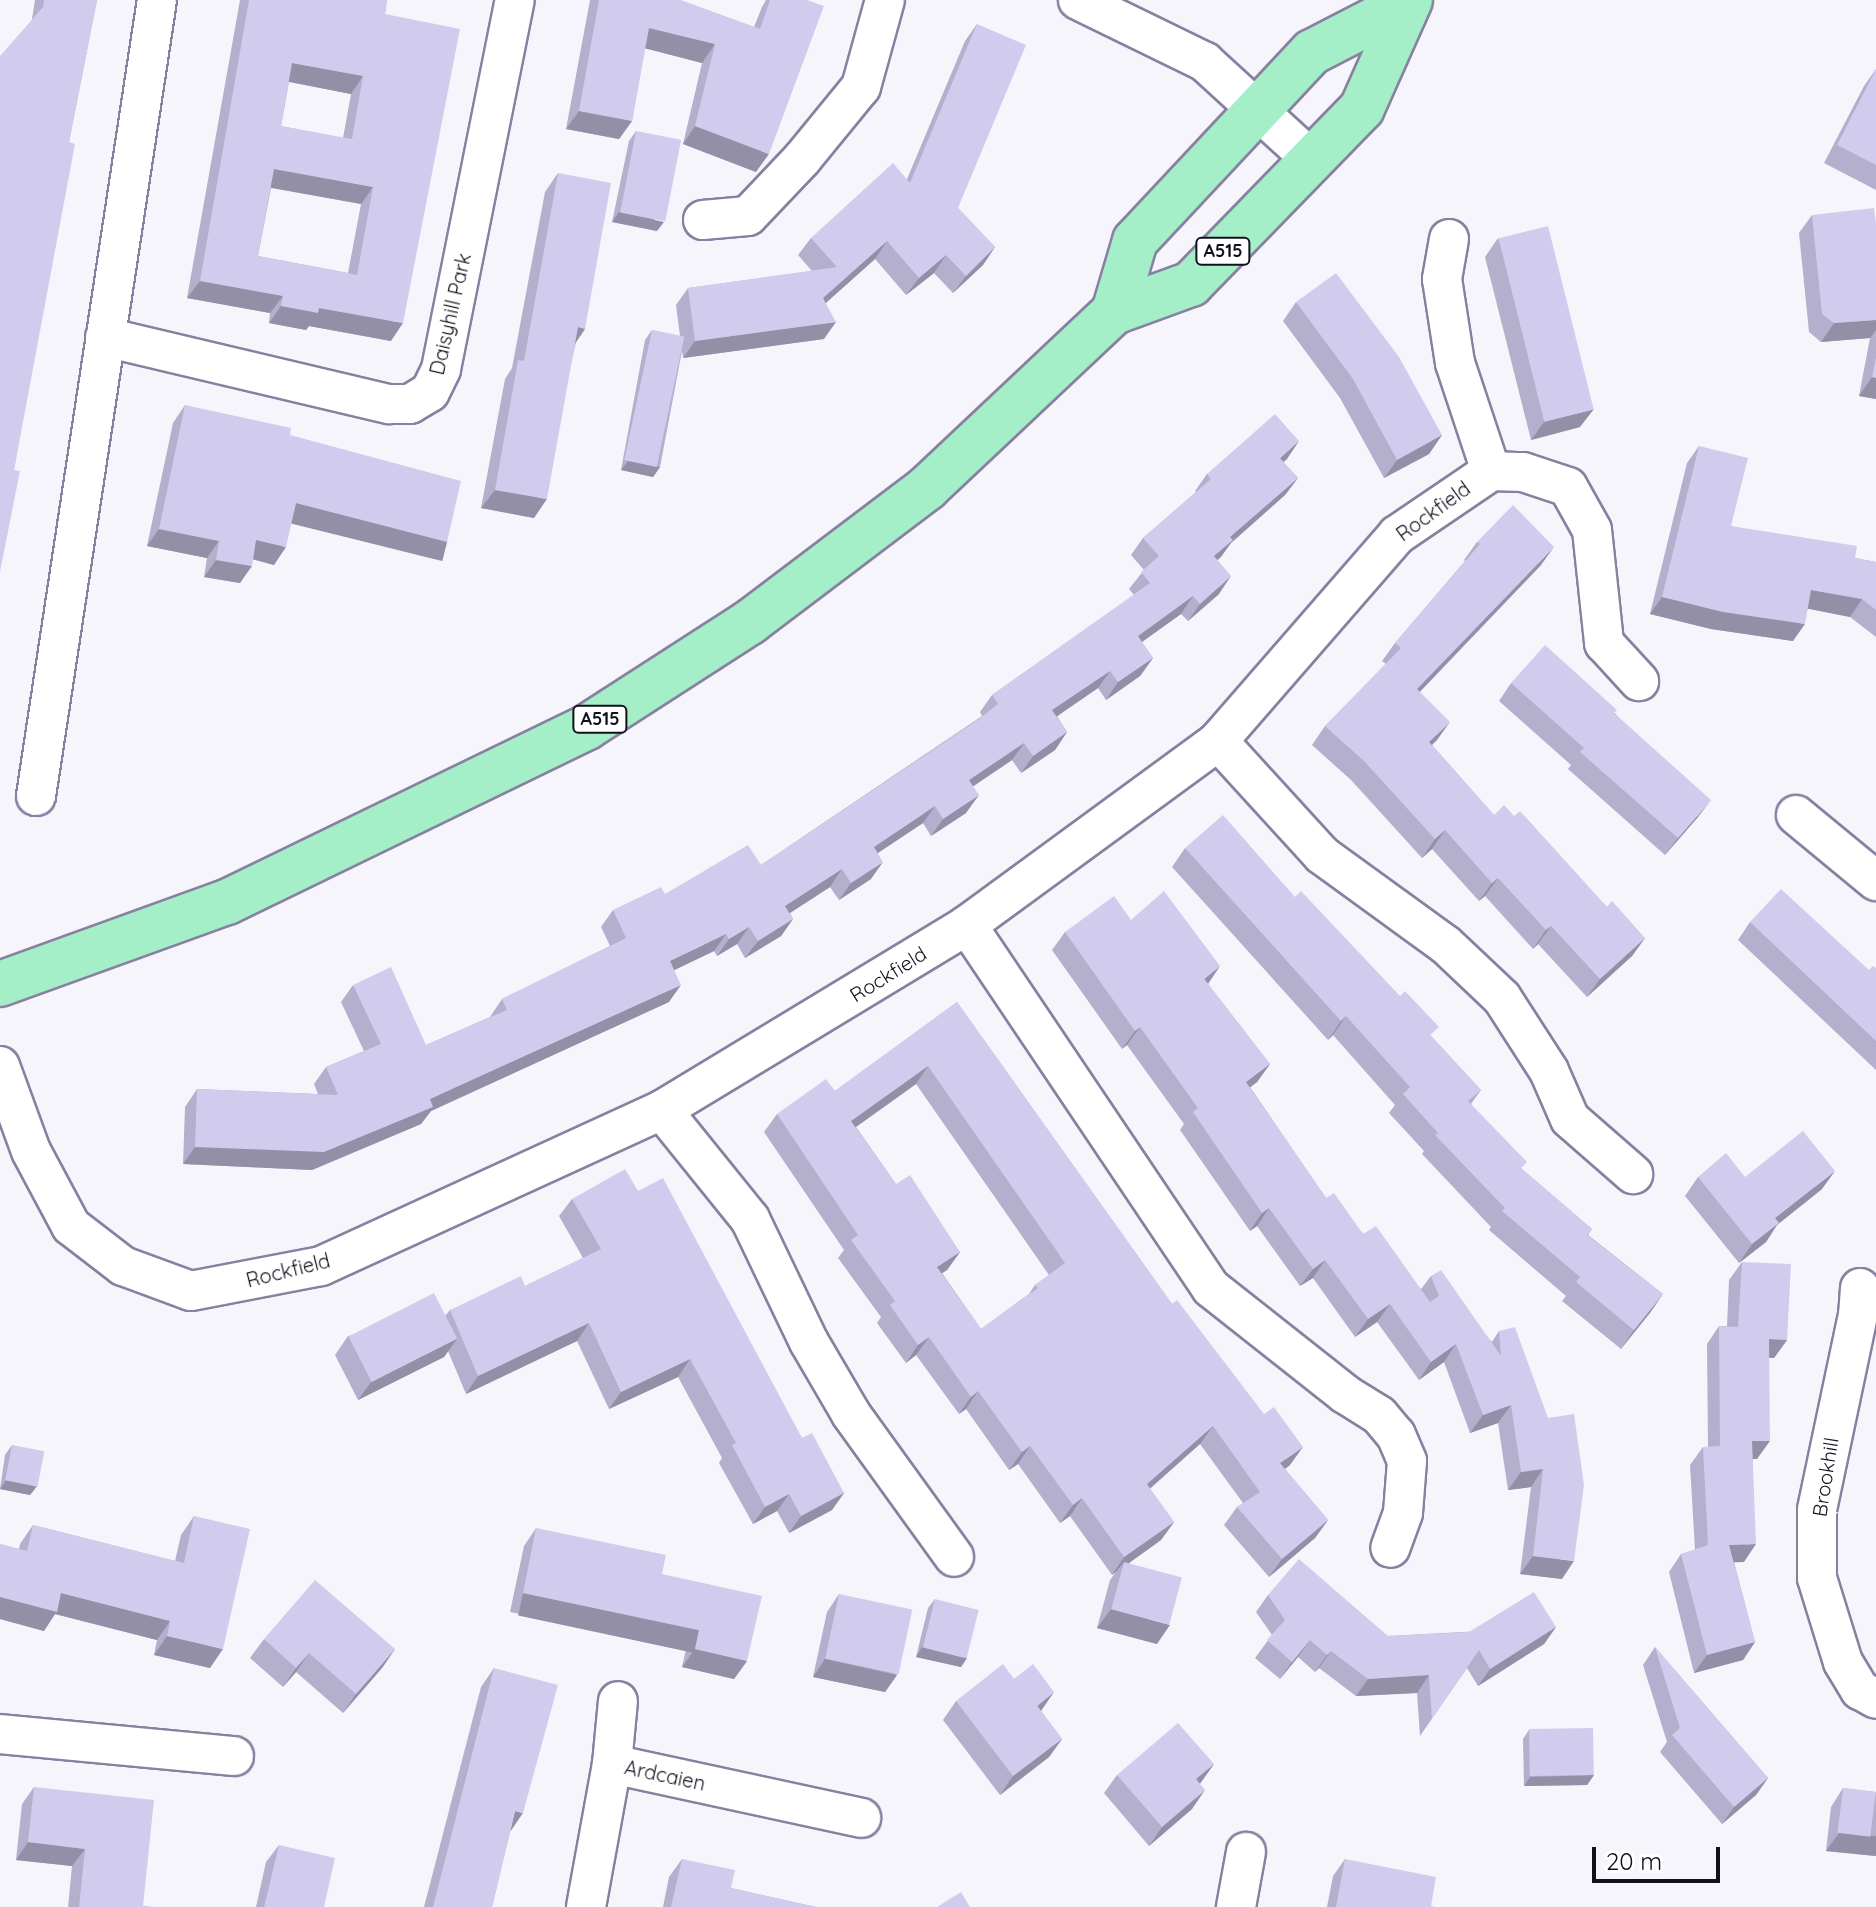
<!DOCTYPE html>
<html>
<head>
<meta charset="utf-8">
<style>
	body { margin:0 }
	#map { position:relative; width:1876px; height:1907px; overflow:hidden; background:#f6f5fc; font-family:Quicksand,sans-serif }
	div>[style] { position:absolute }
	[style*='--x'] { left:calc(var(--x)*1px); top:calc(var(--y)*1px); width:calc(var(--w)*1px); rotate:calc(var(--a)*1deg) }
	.roads { filter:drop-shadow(2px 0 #8781a1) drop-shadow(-2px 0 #8781a1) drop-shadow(0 2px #8781a1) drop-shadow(0 -2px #8781a1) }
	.minor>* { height:38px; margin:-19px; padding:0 19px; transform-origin:19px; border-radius:19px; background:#fff }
	.trunk>* { height:44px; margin:-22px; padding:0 22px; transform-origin:22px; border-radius:22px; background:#a4eec8 }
	.wall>* { inset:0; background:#b4afcd }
	.shaded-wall>* { inset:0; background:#928fa7; transform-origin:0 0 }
	.building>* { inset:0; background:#d1ccee; transform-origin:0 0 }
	span { translate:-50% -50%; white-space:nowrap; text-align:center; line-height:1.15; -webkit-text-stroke:8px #fff; paint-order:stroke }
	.shield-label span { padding:2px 6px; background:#fff; border:2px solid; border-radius:6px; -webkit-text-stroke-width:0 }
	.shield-label { font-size:18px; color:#12101c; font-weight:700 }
	.street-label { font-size:20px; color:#12101c }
	.scale { position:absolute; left:1592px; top:1847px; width:128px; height:36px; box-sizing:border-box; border:4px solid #12101c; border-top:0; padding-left:10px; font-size:24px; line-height:28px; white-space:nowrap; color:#12101c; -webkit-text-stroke:6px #fff; paint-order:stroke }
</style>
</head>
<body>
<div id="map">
	<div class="roads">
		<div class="minor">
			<i style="--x:1078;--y:0;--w:141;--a:26"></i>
			<i style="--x:1205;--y:62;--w:145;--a:42.5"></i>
			<i style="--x:703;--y:220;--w:45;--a:-5.1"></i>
			<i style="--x:748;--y:216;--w:79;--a:-46.5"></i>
			<i style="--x:802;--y:159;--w:93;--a:-50.7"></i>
			<i style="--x:861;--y:87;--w:90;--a:-74.6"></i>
			<i style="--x:1449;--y:239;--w:41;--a:99.9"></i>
			<i style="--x:1442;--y:279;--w:85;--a:81.2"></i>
			<i style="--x:1455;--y:363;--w:114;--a:71.6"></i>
			<i style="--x:105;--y:337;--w:292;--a:13.3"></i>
			<i style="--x:389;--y:404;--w:21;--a:0"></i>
			<i style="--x:410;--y:404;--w:23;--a:-31"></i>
			<i style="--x:430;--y:392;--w:25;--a:-64"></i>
			<i style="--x:441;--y:369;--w:376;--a:-78.7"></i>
			<i style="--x:1218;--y:741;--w:154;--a:47.6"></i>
			<i style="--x:1322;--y:855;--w:153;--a:36"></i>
			<i style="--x:1446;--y:945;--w:77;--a:43.4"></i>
			<i style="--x:1502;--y:998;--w:87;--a:57.2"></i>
			<i style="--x:1549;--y:1071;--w:52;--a:66.4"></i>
			<i style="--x:1570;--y:1119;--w:84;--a:41.1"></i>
			<i style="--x:36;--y:796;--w:805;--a:-81.36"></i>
			<i style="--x:1796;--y:815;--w:104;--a:39.5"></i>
			<i style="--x:967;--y:925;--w:437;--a:56.1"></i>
			<i style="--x:1211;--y:1288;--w:171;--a:38.3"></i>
			<i style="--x:1345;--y:1394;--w:40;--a:32"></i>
			<i style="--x:1379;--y:1415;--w:26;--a:50"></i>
			<i style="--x:1396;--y:1435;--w:28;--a:67"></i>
			<i style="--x:1407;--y:1461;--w:52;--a:94.4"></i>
			<i style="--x:1403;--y:1513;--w:37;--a:110"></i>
			<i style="--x:0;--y:1066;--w:90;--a:70"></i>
			<i style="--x:31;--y:1151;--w:85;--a:61.9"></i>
			<i style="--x:71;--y:1226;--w:66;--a:37.6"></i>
			<i style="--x:123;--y:1266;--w:72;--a:20.2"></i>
			<i style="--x:191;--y:1291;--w:132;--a:-10.9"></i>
			<i style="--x:321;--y:1266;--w:375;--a:-24.6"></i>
			<i style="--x:662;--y:1110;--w:357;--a:-31.2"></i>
			<i style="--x:967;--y:925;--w:311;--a:-36.2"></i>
			<i style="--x:1218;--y:741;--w:273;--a:-49"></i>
			<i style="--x:1397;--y:535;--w:114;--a:-34.2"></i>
			<i style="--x:1491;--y:471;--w:32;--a:2"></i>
			<i style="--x:1523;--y:472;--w:47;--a:18.4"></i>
			<i style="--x:1568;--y:487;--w:49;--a:60.8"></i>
			<i style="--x:1592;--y:530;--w:114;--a:83.9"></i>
			<i style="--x:1604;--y:643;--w:52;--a:47.4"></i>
			<i style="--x:662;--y:1110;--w:140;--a:51.1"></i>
			<i style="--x:750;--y:1219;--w:136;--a:64.4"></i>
			<i style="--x:809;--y:1342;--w:83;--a:59.7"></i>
			<i style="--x:851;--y:1414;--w:176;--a:54.2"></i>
			<i style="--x:1860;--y:1288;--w:27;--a:94"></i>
			<i style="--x:1858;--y:1315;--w:199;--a:101.9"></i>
			<i style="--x:1817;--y:1510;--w:68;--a:90"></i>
			<i style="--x:1817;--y:1578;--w:88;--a:72.8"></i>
			<i style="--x:1843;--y:1662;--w:33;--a:59"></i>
			<i style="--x:1860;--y:1690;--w:18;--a:29"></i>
			<i style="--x:0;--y:1734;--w:235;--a:5.4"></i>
			<i style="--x:612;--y:1764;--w:63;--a:-84.6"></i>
			<i style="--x:586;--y:1907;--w:145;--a:-79.7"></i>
			<i style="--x:612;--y:1764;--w:255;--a:12.2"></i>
			<i style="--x:1236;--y:1907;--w:56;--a:-79.7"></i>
		</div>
		<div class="trunk">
			<i style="--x:1114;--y:312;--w:74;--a:-73.5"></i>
			<i style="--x:1135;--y:241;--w:259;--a:-46.9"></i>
			<i style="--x:1312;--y:52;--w:107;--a:-27.3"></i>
			<i style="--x:0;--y:984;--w:241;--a:-19.9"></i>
			<i style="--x:227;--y:902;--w:400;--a:-25.9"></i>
			<i style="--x:587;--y:727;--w:194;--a:-32.8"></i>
			<i style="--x:750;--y:622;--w:222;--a:-37.1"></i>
			<i style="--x:927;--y:488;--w:257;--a:-43.3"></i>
			<i style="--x:1114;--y:312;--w:82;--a:-20"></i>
			<i style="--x:1191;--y:284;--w:245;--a:-45.8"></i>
			<i style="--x:1362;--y:108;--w:118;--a:-66"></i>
		</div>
	</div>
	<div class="wall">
		<i style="clip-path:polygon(35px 0,97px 0,69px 142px,14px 470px,32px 19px)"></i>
		<i style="clip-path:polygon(evenodd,240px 0,387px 0,385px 14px,391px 341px,309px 326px,306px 330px,269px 323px,270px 313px,187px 298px,240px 0,289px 82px,351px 94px,343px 138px,281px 126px,289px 82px,240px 0,271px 188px,361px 204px,348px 273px,258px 256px,271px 188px)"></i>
		<i style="clip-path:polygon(590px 0,680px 0,754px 27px,762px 7px,766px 0,807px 0,756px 172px,683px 144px,702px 63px,645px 48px,632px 121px,619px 139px,566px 129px)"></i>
		<i style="clip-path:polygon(977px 24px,958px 208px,995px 247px,983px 265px,953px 293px,934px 273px,906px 295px,875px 259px,826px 303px,824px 339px,683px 358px,682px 351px,660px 467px,653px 477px,621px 470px,645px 340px,652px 330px,680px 336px,676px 305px,688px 288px,812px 271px,798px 255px,811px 238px,907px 179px,965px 41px)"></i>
		<i style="clip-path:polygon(1876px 69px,1876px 190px,1824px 163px,1864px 86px)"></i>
		<i style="clip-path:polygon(636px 131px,657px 231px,612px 222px,629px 141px)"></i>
		<i style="clip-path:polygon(558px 173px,585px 329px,576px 342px,534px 518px,481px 508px,505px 379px,512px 368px,545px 192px)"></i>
		<i style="clip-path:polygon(1812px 215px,1876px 224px,1876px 399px,1859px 396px,1870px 338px,1821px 342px,1809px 332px,1799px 233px)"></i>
		<i style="clip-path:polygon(1498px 238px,1580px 427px,1531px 440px,1485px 257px)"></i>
		<i style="clip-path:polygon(1296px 302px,1442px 435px,1429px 454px,1384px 478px,1340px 398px,1283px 321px)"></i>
		<i style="clip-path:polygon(185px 405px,290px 435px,435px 559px,292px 522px,274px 565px,253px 559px,240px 583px,204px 577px,207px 558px,147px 546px,173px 423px)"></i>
		<i style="clip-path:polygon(1699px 446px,1731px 526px,1855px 558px,1876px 562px,1876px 637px,1850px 617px,1808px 608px,1793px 641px,1711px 629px,1650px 614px,1687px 463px)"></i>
		<i style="clip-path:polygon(1287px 459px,1283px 462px,1298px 478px,1285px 495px,1231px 543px,1217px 560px,1219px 594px,1188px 621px,1181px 614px,1142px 642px,1153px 658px,1140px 676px,1106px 700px,1098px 688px,1057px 716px,1067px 732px,1055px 750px,1021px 773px,1012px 760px,973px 786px,966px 813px,931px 836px,923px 823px,878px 853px,871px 879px,839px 900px,830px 887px,790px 913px,793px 919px,781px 936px,745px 958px,737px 944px,717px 956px,714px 951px,674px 970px,669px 1002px,431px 1111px,421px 1124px,312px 1170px,183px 1164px,185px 1107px,197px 1089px,318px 1094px,314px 1084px,326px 1067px,364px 1051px,341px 1002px,353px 985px,426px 1045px,490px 1017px,502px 999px,610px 946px,601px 927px,613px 910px,761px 865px,982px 716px,980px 712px,992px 695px,1134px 595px,1129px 589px,1144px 570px,1131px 555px,1143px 538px,1196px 492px,1195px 491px,1207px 474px)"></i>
		<i style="clip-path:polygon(1477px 542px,1541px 565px,1420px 692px,1437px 740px,1432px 745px,1494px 815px,1514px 816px,1607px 907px,1645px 938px,1632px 956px,1587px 997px,1538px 944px,1533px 949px,1485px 896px,1479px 901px,1432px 849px,1422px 858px,1351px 780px,1312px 745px,1325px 726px,1386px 664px,1382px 661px,1395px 643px,1465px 561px,1464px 560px)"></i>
		<i style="clip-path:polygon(1511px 683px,1615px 713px,1698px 817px,1665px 855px,1568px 769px,1571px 765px,1499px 701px)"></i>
		<i style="clip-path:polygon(1185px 848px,1295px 897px,1432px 1037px,1481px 1090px,1471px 1104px,1522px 1169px,1592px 1229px,1588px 1235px,1663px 1294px,1621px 1349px,1562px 1301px,1566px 1296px,1489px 1230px,1491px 1227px,1422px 1154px,1424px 1151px,1389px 1113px,1395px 1105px,1333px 1035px,1328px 1040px,1172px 867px)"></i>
		<i style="clip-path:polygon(1131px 920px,1208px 984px,1270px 1064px,1257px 1082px,1250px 1087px,1326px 1198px,1421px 1289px,1431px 1276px,1492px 1342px,1499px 1331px,1548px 1418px,1562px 1579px,1520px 1574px,1531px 1487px,1508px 1490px,1498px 1423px,1470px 1433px,1444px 1362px,1419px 1380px,1377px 1322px,1355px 1337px,1313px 1278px,1300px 1286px,1257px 1226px,1250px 1231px,1180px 1130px,1184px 1124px,1127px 1045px,1122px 1049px,1052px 950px,1065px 932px)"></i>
		<i style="clip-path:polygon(1750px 922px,1869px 970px,1876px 968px,1876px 1070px,1738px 940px)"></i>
		<i style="clip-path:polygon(evenodd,957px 1002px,1172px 1304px,1290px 1465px,1285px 1469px,1328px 1520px,1315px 1538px,1269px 1577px,1224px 1525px,1237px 1507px,1243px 1503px,1200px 1444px,1150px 1489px,1174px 1522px,1161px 1540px,1129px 1563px,1157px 1644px,1097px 1628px,1110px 1580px,1116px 1572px,1112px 1575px,1070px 1516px,1060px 1523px,1018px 1464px,1009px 1470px,966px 1409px,959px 1414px,916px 1355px,906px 1363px,877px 1323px,881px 1317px,838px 1258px,844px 1250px,764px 1132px,777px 1114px,835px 1091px,957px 1002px,916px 1084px,1049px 1275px,1035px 1285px,1029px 1294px,981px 1329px,942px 1273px,947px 1270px,960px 1252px,896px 1184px,856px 1127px,916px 1084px)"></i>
		<i style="clip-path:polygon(1698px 1177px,1745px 1177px,1822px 1189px,1777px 1225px,1766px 1242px,1739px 1263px,1685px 1196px)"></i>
		<i style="clip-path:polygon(638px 1191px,802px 1438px,844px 1493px,832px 1510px,789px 1533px,777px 1511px,753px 1524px,719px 1463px,722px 1458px,678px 1377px,609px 1409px,577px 1341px,466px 1394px,448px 1351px,444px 1357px,358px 1400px,335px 1355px,348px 1336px,445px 1316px,450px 1310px,525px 1286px,583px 1258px,559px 1216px,572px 1199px)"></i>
		<i style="clip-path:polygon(1742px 1262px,1787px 1340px,1774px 1358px,1769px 1358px,1757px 1459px,1753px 1459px,1744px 1562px,1734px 1562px,1755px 1642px,1743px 1660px,1694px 1673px,1669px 1572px,1681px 1554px,1695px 1550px,1690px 1465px,1703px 1447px,1708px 1447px,1707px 1344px,1719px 1326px,1727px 1326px,1729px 1280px)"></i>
		<i style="clip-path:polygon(12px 1445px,37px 1486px,30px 1495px,0 1489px,5px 1455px)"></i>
		<i style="clip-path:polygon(194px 1516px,210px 1668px,154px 1655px,157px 1640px,55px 1614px,44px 1631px,0 1619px,0 1544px,19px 1549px,20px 1544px,33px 1525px,175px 1561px,181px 1535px)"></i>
		<i style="clip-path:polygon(536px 1528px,662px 1574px,747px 1661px,734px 1679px,682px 1667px,686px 1649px,510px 1612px,524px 1546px)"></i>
		<i style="clip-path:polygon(839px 1594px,897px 1675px,885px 1692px,813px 1677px,827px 1612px)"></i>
		<i style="clip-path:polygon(1268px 1595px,1388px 1636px,1556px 1627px,1544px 1644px,1478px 1686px,1467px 1668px,1420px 1736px,1417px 1693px,1356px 1696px,1319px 1668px,1315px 1672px,1298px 1657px,1280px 1679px,1255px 1658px,1272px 1635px,1256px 1612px)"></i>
		<i style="clip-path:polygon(935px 1599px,967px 1658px,961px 1667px,916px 1657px,928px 1608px)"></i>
		<i style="clip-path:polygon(264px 1639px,395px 1649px,382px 1668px,343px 1713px,296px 1672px,283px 1687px,250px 1658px)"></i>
		<i style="clip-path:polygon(1655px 1647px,1768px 1778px,1756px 1795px,1722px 1824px,1660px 1752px,1667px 1742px,1643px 1665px)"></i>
		<i style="clip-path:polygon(494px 1668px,510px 1832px,492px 1907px,424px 1907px,481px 1687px)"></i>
		<i style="clip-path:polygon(956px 1701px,1041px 1711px,1062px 1739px,1049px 1757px,1000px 1795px,943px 1720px)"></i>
		<i style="clip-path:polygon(1529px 1730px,1594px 1775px,1587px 1785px,1524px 1786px,1523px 1739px)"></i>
		<i style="clip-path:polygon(1214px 1764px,1200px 1784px,1192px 1809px,1149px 1846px,1104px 1793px,1117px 1775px)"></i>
		<i style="clip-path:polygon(34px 1787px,143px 1906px,152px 1907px,68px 1907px,72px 1866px,16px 1860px,22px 1804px)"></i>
		<i style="clip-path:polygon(1843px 1788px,1876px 1792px,1876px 1856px,1826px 1851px,1831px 1807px)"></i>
		<i style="clip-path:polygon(279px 1845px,324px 1907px,256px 1907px,266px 1862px)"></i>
		<i style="clip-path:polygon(682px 1859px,731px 1888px,816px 1907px,663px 1907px,669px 1877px)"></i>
		<i style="clip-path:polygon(1345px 1859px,1431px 1906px,1434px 1907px,1327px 1907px,1333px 1876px)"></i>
	</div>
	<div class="shaded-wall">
		<i style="clip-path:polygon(649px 28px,715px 44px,702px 63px,636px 46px)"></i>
		<i style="clip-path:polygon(292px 63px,363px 76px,351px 94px,280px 80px)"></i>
		<i style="clip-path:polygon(579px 111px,632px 121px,619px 139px,566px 129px)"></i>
		<i style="clip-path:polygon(695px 126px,769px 154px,756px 172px,683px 144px)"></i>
		<i style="clip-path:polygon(274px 169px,373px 187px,361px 204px,262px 186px)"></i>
		<i style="clip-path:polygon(619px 212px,664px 222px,657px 231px,612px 222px)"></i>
		<i style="clip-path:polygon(887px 241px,875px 259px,811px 316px,823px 298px)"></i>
		<i style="clip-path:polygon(995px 247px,983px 265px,953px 293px,966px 276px)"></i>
		<i style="clip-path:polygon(946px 255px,934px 273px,906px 295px,919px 278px)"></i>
		<i style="clip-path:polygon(200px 281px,283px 296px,270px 313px,187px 298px)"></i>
		<i style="clip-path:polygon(281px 306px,319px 308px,403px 323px,391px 341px,309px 326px,306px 330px,269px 323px)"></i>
		<i style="clip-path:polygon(1876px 320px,1876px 330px,1870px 338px,1821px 342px,1834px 323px)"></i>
		<i style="clip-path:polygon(836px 322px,824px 339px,683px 358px,695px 341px)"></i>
		<i style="clip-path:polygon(578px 327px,585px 329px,572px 348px)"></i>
		<i style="clip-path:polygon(1872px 377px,1876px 378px,1876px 399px,1859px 396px)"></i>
		<i style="clip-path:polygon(1594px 409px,1580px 427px,1531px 440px,1544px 422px)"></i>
		<i style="clip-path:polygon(1442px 435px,1429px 454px,1384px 478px,1397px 460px)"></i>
		<i style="clip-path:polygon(1299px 441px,1287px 459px,1268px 475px,1280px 458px)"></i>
		<i style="clip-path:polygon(628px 461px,660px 467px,653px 477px,621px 470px)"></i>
		<i style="clip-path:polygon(1298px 478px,1285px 495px,1231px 543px,1221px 557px,1201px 574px,1214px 556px,1230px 537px)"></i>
		<i style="clip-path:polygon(495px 490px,547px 499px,534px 518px,481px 508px)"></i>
		<i style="left:296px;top:503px;width:156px;height:21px;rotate:14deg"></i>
		<i style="clip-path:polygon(159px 529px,219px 541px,207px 558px,147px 546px)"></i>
		<i style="clip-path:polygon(256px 540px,286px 547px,274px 565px,244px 557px)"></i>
		<i style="clip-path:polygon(1554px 547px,1541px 565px,1404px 708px,1417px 689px)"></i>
		<i style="clip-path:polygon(216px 560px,252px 566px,240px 583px,204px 577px)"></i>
		<i style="clip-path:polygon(1231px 576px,1219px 594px,1188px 621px,1200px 604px)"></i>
		<i style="clip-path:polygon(1811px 590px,1862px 599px,1850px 617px,1799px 607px)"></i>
		<i style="clip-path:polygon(1193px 596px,1181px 614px,1125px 654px,1138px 636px)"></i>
		<i style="clip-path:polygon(1662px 597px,1805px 624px,1793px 641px,1711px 629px,1650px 614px)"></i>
		<i style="clip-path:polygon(1153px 658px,1140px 676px,1106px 700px,1118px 682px)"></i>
		<i style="clip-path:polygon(1110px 671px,1098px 688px,1040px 728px,1052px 710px)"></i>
		<i style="clip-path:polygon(1450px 722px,1437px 740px,1416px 760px,1429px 742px)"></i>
		<i style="clip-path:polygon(1067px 732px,1055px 750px,1021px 773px,1033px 756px)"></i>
		<i style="clip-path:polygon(1024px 743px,1012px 760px,956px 798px,969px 780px)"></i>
		<i style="clip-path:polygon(979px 795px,966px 813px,931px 836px,943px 819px)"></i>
		<i style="clip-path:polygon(1711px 800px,1698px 817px,1665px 855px,1678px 838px)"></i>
		<i style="clip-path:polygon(935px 806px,923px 823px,861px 864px,874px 847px)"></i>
		<i style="clip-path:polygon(1445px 830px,1432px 849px,1422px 858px,1435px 839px)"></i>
		<i style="clip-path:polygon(883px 862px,871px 879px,839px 900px,851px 883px)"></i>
		<i style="clip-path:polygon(842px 869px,830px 887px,773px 924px,785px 906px)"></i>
		<i style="clip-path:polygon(1498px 878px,1485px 896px,1479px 901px,1492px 883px)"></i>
		<i style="clip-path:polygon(793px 919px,781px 936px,745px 958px,758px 941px)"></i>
		<i style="clip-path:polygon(1551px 926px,1538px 944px,1533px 949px,1546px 930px)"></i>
		<i style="clip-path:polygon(749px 927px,737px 944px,717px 956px,729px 939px)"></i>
		<i style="clip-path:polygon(726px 934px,714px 951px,658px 978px,670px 961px)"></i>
		<i style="clip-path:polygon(1645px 938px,1632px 956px,1587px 997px,1600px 979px)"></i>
		<i style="clip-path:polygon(1220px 966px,1208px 984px,1204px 979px)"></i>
		<i style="clip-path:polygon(681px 985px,669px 1002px,431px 1111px,421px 1124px,312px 1170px,183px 1164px,195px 1147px,430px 1099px)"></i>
		<i style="clip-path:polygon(1346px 1016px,1333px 1035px,1328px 1040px,1341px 1021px)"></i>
		<i style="clip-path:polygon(1140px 1027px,1127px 1045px,1122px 1049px,1135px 1031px)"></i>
		<i style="clip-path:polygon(1270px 1064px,1257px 1082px,1234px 1100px,1246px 1082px)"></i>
		<i style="clip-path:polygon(928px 1066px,916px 1084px,839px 1139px,851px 1121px)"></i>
		<i style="clip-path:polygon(1835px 1171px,1822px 1189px,1777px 1225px,1766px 1242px,1739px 1263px,1752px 1244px,1775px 1218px)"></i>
		<i style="clip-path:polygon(1269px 1208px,1257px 1226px,1250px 1231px,1262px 1213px)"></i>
		<i style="clip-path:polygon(960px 1252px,947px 1270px,924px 1285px,937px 1267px)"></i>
		<i style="clip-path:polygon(1325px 1260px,1313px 1278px,1300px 1286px,1313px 1269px)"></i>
		<i style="clip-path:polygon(1663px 1294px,1650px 1313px,1621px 1349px,1634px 1330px)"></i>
		<i style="clip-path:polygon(1390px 1304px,1377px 1322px,1355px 1337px,1368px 1319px)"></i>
		<i style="clip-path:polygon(589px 1323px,577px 1341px,466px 1394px,478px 1376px)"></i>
		<i style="clip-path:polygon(929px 1337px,916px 1355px,906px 1363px,918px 1345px)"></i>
		<i style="clip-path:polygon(457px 1339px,444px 1357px,358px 1400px,371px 1382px)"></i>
		<i style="clip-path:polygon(1769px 1339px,1787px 1340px,1774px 1358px,1757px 1357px)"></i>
		<i style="clip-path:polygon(1456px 1344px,1444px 1362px,1419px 1380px,1431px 1362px)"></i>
		<i style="clip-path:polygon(690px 1359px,678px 1377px,609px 1409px,621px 1392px)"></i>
		<i style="clip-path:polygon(978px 1391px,966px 1409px,959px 1414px,971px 1397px)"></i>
		<i style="clip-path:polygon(1511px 1405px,1498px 1423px,1470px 1433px,1483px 1415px)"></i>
		<i style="clip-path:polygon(1213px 1426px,1200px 1444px,1134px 1502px,1147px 1484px)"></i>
		<i style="clip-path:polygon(1752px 1441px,1770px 1441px,1757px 1459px,1740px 1459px)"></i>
		<i style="clip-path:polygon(1030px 1446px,1018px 1464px,1009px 1470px,1022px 1452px)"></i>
		<i style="clip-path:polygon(1303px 1447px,1290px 1465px,1268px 1481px,1280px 1463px)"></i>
		<i style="clip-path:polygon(1543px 1469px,1531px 1487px,1508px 1490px,1521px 1472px)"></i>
		<i style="clip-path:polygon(6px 1480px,37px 1486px,30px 1495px,0 1489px)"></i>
		<i style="clip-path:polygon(844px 1493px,832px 1510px,789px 1533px,801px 1516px)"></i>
		<i style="clip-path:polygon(789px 1494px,777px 1511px,753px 1524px,765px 1507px)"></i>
		<i style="clip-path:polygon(1082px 1498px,1070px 1516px,1060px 1523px,1073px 1505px)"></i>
		<i style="clip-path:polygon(1328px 1520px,1315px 1538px,1269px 1577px,1282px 1559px)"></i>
		<i style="clip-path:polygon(1174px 1522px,1161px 1540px,1122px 1568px,1124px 1562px,1116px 1572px,1112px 1575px,1124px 1557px)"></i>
		<i style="clip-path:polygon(1756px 1544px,1744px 1562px,1717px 1563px,1729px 1545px)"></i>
		<i style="clip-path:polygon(1533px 1556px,1574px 1561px,1562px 1579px,1520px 1574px)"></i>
		<i style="clip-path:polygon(61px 1593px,170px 1621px,157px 1640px,55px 1614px,44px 1631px,0 1619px,0 1597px)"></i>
		<i style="left:523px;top:1593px;width:180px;height:23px;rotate:12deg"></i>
		<i style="clip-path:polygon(1111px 1609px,1170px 1625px,1157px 1644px,1097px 1628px)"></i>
		<i style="clip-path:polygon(1556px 1627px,1544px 1644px,1478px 1686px,1490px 1669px)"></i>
		<i style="clip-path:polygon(167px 1636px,223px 1649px,210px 1668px,154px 1655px)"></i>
		<i style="clip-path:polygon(1310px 1640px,1298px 1657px,1280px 1679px,1292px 1662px)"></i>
		<i style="clip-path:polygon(1755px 1642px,1743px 1660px,1694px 1673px,1707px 1655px)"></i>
		<i style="clip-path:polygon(922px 1647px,967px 1658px,961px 1667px,916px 1657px)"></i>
		<i style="clip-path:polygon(395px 1649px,382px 1668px,343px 1713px,356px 1694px)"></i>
		<i style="clip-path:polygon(695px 1649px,747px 1661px,734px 1679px,682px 1667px)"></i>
		<i style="clip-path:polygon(1331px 1651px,1319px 1668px,1315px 1672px,1327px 1655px)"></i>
		<i style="clip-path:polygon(309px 1653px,296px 1672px,283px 1687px,296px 1668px)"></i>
		<i style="clip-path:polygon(825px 1659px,897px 1675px,885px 1692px,813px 1677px)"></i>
		<i style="clip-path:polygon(1429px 1675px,1417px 1693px,1356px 1696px,1368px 1679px)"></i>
		<i style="clip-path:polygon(1054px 1692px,1041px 1711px,1037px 1706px)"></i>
		<i style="clip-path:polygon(1062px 1739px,1049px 1757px,1000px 1795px,1013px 1776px)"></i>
		<i style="clip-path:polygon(1214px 1764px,1201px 1782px,1183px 1798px,1196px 1779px)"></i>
		<i style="clip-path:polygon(1594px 1775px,1587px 1785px,1524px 1786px,1530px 1777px)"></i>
		<i style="clip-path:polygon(1768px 1778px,1756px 1795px,1722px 1824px,1734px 1807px)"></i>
		<i style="clip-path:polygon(1205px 1790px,1192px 1809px,1149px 1846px,1162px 1827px)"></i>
		<i style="clip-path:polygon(515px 1811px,523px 1813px,510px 1832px)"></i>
		<i style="clip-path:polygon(1839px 1833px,1876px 1836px,1876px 1856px,1826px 1851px)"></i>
		<i style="clip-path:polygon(28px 1842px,85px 1849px,72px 1866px,16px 1860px)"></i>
	</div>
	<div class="building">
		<i style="clip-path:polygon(44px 0,97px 0,69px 142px,75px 144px,14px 470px,20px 471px,0 572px,0 56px,43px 7px)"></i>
		<i style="clip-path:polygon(evenodd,249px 0,387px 0,385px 14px,460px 29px,403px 323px,319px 308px,318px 313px,281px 306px,283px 296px,200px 281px,249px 0,292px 63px,363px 76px,352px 139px,281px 126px,292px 63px,249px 0,274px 169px,373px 187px,357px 275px,258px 256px,274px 169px)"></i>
		<i style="clip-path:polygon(599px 0,680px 0,760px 29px,770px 0,807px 0,824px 6px,769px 154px,695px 126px,715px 44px,649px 28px,632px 121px,579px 111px)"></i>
		<i style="clip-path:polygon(977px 24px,1026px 45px,958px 208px,995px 247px,966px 276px,946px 255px,919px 278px,887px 241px,823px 298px,836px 322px,695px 341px,688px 288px,837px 267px,811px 238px,893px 163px,910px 183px)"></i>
		<i style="clip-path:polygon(1876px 69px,1876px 165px,1837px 145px)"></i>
		<i style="left:636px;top:131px;width:46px;height:83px;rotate:11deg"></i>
		<i style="clip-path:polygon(558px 173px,611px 183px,585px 329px,578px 327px,547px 499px,495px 490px,518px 360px,524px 361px)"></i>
		<i style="clip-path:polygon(1874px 208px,1876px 224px,1876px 320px,1834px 323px,1822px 314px,1812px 215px)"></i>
		<i style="left:1548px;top:226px;width:189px;height:51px;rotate:76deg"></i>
		<i style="clip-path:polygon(1336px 273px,1399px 357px,1442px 435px,1397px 460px,1353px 379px,1296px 302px)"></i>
		<i style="left:652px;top:330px;width:33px;height:133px;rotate:12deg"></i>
		<i style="clip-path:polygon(1876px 357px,1876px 378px,1872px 377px)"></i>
		<i style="clip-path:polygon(185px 405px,291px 428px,290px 435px,461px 481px,447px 542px,296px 503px,286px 547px,256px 540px,252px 566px,216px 560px,219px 541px,159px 529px)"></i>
		<i style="clip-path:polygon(1275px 414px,1299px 441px,1280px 458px,1298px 478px,1230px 537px,1233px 540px,1214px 556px,1231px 576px,1200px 604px,1193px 596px,1138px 636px,1153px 658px,1118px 682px,1110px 671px,1052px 710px,1067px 732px,1033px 756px,1024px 743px,969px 780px,979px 795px,943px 819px,935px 806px,874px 847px,883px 862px,851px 883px,842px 869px,785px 906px,793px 919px,758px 941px,749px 927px,729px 939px,726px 934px,670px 961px,681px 985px,430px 1099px,433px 1107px,324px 1152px,195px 1147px,197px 1089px,338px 1095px,326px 1067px,381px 1044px,353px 985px,391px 967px,426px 1045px,507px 1010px,502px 999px,626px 938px,613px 910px,661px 887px,665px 894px,748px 845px,761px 865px,979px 719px,998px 704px,992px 695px,1150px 583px,1141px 572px,1159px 556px,1143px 538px,1211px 479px,1207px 474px)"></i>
		<i style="clip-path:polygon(1699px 446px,1748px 458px,1731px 526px,1857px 546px,1855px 558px,1876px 562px,1876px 610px,1862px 599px,1811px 590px,1805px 624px,1723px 612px,1662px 597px)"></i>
		<i style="clip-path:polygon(1513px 505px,1554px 547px,1417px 689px,1450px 722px,1429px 742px,1494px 815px,1504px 805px,1514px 816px,1520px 811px,1607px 907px,1612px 901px,1645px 938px,1600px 979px,1551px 926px,1546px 930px,1498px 878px,1492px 883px,1445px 830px,1435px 839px,1364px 761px,1325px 726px,1401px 648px,1395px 643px,1480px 544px,1477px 542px)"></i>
		<i style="clip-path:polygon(1545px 645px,1617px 710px,1614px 713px,1711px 800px,1678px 838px,1580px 752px,1584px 748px,1511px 683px)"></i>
		<i style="clip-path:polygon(1223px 815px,1295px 897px,1301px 891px,1400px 996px,1405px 991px,1439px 1027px,1430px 1035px,1481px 1090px,1468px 1101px,1527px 1162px,1521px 1168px,1592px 1229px,1587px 1235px,1663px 1294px,1634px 1330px,1576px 1282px,1580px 1277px,1502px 1211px,1505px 1208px,1435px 1135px,1438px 1133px,1403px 1094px,1410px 1087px,1346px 1016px,1341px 1021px,1185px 848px)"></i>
		<i style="clip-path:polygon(1781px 889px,1869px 970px,1873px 966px,1876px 968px,1876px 1041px,1750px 922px)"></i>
		<i style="clip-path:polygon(1164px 891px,1220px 966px,1204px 979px,1270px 1064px,1246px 1082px,1326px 1198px,1334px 1193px,1363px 1234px,1376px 1226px,1430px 1302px,1439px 1296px,1431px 1276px,1441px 1270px,1501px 1356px,1499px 1331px,1515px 1327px,1548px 1418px,1574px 1414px,1584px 1485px,1574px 1561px,1533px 1556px,1543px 1469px,1521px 1472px,1511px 1405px,1483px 1415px,1456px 1344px,1431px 1362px,1390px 1304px,1368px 1319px,1325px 1260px,1313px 1269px,1269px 1208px,1262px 1213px,1193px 1112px,1198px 1108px,1140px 1027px,1135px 1031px,1065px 932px,1114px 896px,1131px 920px)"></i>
		<i style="clip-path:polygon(evenodd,957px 1002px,1172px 1304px,1177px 1300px,1264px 1414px,1274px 1407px,1303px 1447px,1280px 1463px,1328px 1520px,1282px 1559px,1237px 1507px,1260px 1492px,1213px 1426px,1147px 1484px,1174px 1522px,1124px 1557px,1082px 1498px,1073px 1505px,1030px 1446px,1022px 1452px,978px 1391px,971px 1397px,929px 1337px,918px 1345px,890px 1305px,895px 1301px,851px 1240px,858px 1235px,777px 1114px,826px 1079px,835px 1091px,957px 1002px,928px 1066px,1065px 1263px,1035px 1285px,1038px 1288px,981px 1329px,937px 1267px,960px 1252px,910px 1175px,896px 1184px,851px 1121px,928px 1066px)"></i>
		<i style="clip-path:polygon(1803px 1131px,1835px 1171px,1775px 1218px,1779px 1223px,1752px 1244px,1698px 1177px,1726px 1153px,1745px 1177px)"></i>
		<i style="clip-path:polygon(625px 1169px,638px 1191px,663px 1178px,802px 1438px,812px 1433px,844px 1493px,801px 1516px,789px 1494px,765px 1507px,732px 1445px,736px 1443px,690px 1359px,621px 1392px,589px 1323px,478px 1376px,450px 1310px,521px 1276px,525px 1286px,601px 1249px,572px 1199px)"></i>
		<i style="clip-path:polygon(1742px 1262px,1791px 1264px,1787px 1340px,1769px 1339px,1770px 1441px,1752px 1441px,1756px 1544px,1729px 1545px,1755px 1642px,1707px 1655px,1681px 1554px,1708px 1545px,1703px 1447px,1720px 1446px,1719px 1326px,1738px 1327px)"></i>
		<i style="left:434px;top:1293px;width:51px;height:96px;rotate:63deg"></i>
		<i style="left:12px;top:1445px;width:33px;height:36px;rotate:11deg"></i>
		<i style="clip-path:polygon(194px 1516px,250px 1529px,223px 1649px,167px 1636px,170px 1621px,61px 1593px,57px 1612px,0 1597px,0 1544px,27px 1551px,33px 1525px,184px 1563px)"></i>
		<i style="clip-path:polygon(536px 1528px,666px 1555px,662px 1574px,762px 1596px,747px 1661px,695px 1649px,699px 1630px,523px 1593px)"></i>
		<i style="clip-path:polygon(1299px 1559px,1388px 1636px,1469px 1632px,1534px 1592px,1556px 1627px,1490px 1669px,1479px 1650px,1432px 1719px,1429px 1675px,1368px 1679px,1331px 1651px,1327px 1655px,1310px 1640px,1292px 1662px,1267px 1640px,1285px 1620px,1268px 1595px)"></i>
		<i style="left:1124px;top:1562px;width:60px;height:49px;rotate:15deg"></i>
		<i style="clip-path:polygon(315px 1580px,395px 1649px,356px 1694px,309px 1653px,296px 1668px,264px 1639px)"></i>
		<i style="left:839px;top:1594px;width:75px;height:66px;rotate:12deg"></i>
		<i style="left:935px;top:1599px;width:45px;height:50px;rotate:14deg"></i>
		<i style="clip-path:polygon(1655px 1647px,1768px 1778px,1734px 1807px,1672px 1735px,1680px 1728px)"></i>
		<i style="clip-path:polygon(1003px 1664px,1014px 1679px,1033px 1664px,1054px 1692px,1037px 1706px,1062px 1739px,1013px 1776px,956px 1701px)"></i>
		<i style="clip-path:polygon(494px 1668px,558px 1685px,523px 1813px,515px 1811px,492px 1907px,433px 1907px)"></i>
		<i style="clip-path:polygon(1178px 1723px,1214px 1764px,1196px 1779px,1205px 1790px,1162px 1827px,1117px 1775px)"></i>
		<i style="left:1593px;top:1728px;width:47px;height:64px;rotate:89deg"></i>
		<i style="clip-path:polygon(34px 1787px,154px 1800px,143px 1906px,152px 1907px,79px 1907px,85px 1849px,28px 1842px)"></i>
		<i style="left:1843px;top:1788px;width:33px;height:45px;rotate:7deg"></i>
		<i style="clip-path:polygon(279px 1845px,335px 1858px,324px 1907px,264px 1907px)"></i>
		<i style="clip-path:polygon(682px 1859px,735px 1870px,731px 1888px,816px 1907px,671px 1907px)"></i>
		<i style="clip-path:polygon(1345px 1859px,1436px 1877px,1431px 1906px,1434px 1907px,1336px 1907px)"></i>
		<i style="clip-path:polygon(961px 1892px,970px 1907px,937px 1907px)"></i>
	</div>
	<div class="shield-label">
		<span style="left:1223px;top:251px">A515</span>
		<span style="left:600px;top:719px">A515</span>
	</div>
	<div class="street-label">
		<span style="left:450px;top:314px;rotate:-77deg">Daisyhill Park</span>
		<span style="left:1433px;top:511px;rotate:-36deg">Rockfield</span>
		<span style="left:888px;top:974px;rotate:-32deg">Rockfield</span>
		<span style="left:288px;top:1270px;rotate:-14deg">Rockfield</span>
		<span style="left:1825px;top:1477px;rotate:-81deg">Brookhill</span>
		<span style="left:665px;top:1775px;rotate:12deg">Ardcaien</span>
	</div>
	<div class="scale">20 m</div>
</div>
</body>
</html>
